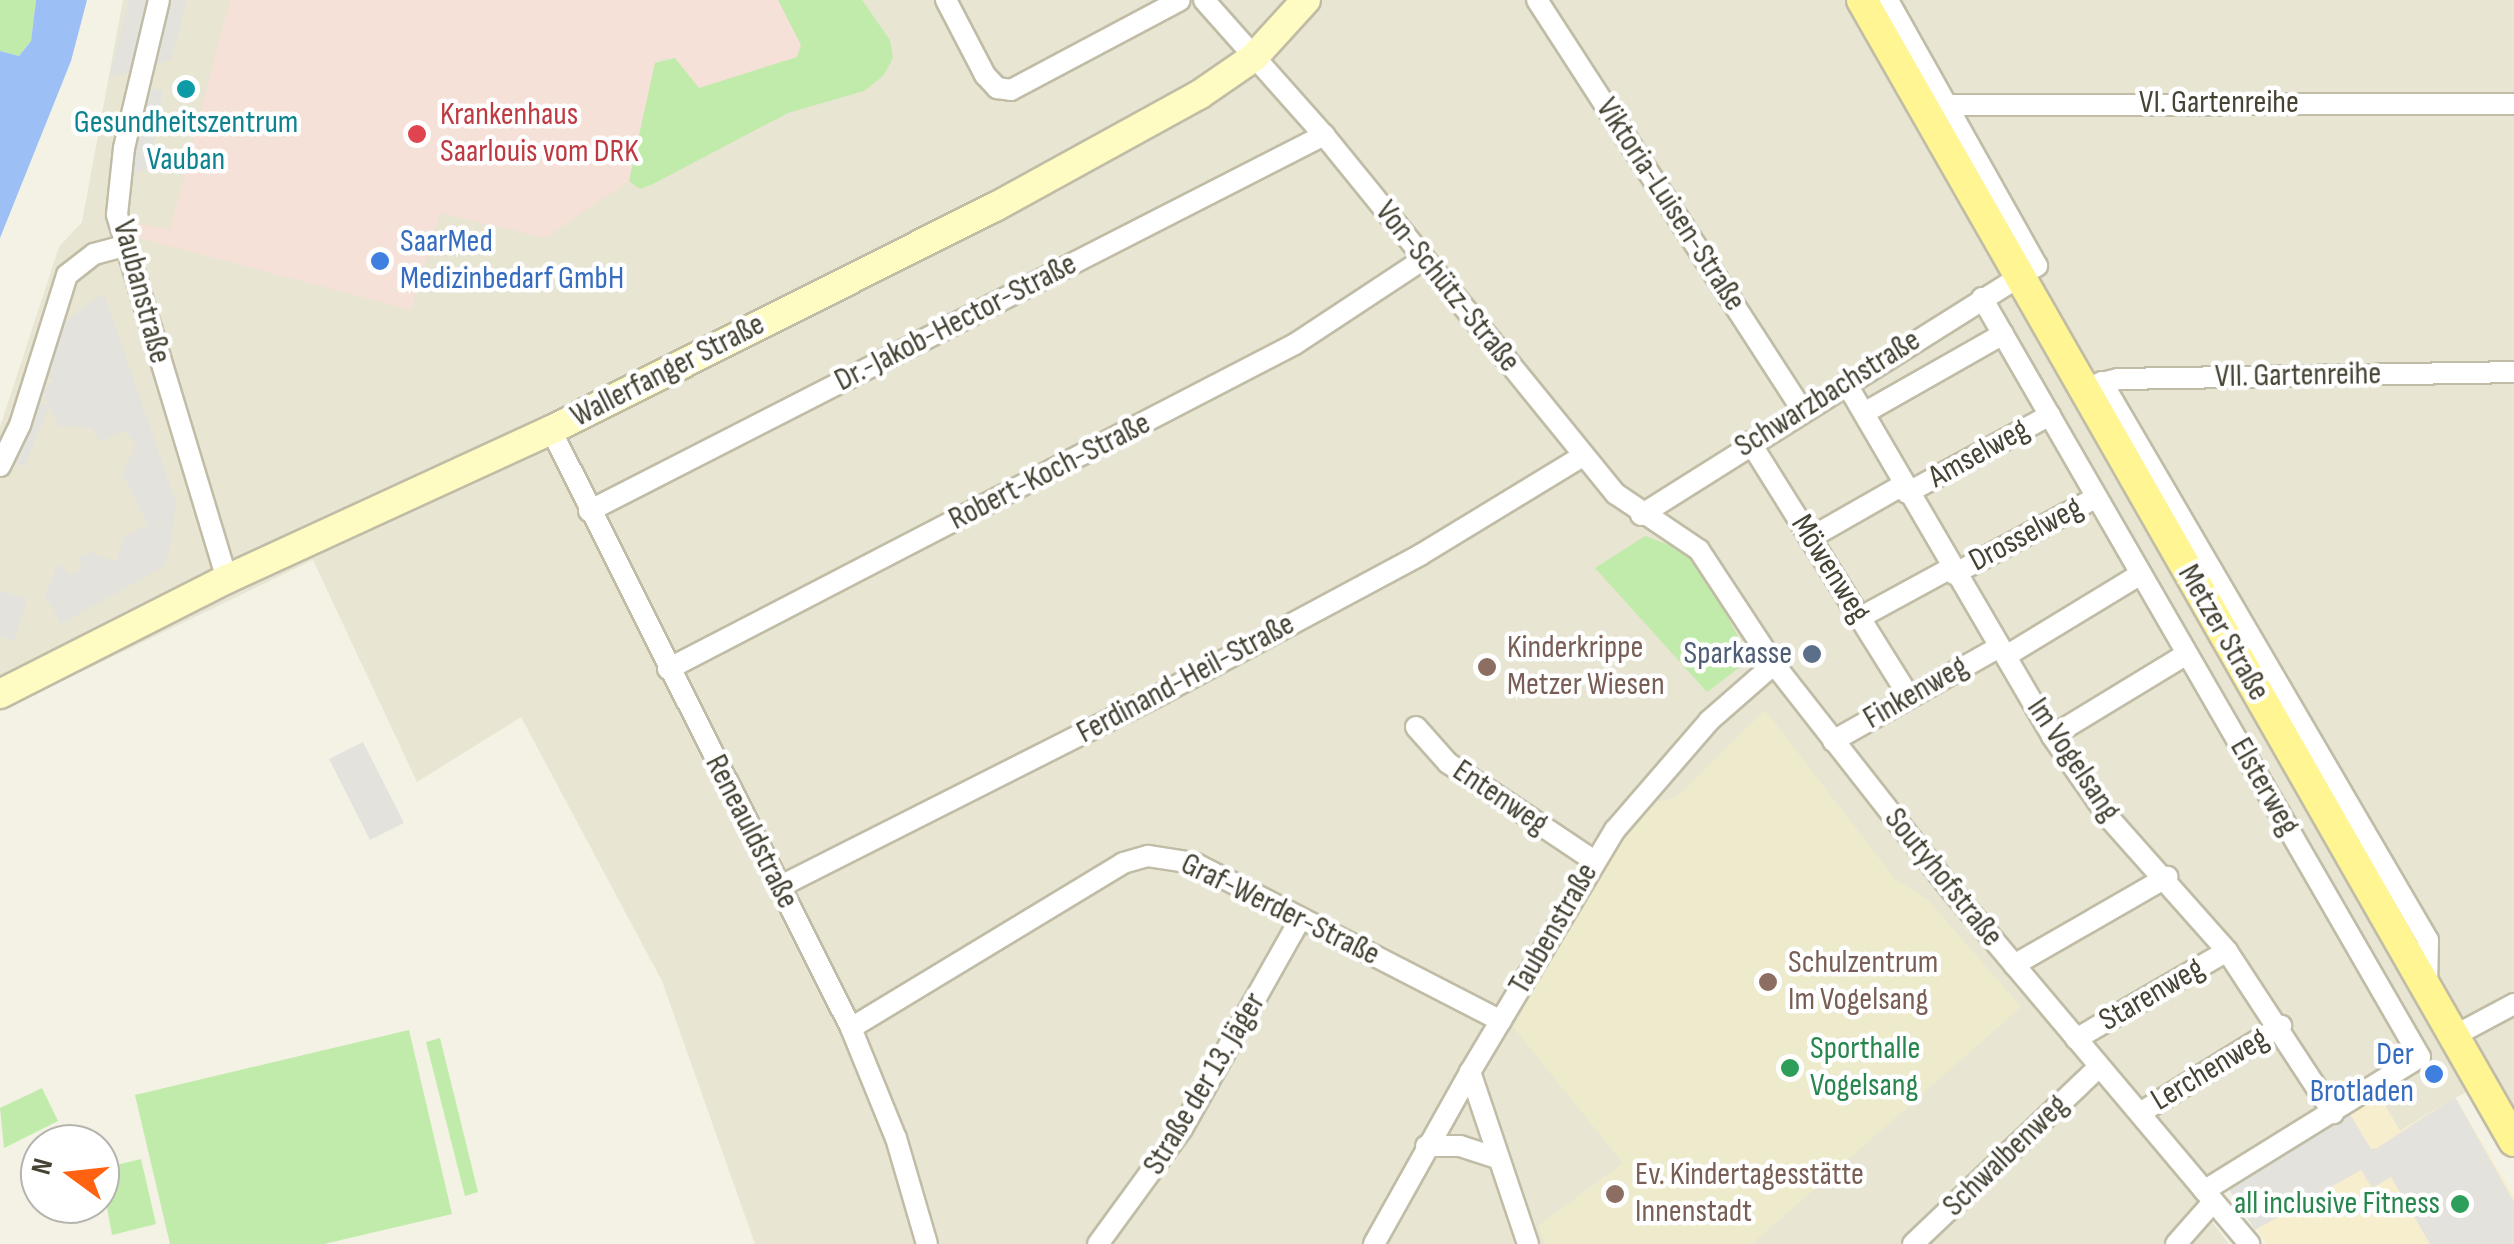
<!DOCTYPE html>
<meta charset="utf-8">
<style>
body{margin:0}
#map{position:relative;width:2514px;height:1244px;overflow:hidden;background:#f3f2e4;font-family:"Sofia Sans Condensed",sans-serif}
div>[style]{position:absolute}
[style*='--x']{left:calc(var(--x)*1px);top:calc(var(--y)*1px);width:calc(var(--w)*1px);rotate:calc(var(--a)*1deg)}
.residential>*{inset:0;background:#e8e5d2}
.commercial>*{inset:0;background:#f7eece}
.education>*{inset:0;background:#eeebcd}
.medical>*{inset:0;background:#f5e1d7}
.green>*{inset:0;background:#c1ebaa}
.parking>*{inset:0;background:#e4e2dd}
.water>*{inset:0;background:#9cbff5}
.roads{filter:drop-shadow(2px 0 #c0bca6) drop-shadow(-2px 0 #c0bca6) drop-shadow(0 2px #c0bca6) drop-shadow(0 -2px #c0bca6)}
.minor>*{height:20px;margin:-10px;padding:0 10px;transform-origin:10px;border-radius:10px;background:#fff}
.secondary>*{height:28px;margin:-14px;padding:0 14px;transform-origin:14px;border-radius:14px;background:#fffcc3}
.primary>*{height:30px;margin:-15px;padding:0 15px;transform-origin:15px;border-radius:15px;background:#fff592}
.dots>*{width:28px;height:28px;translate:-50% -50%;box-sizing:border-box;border:5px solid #fff;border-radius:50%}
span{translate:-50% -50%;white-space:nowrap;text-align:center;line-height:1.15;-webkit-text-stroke:9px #fff;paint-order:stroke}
.street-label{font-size:32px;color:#464334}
.health-label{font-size:32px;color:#be3a42}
.left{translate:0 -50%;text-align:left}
.culture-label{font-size:32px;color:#0d838f}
.shop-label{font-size:32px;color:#366cbe}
.right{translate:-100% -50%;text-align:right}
.education-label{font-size:32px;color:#785e54}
.service-label{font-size:32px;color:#4e5e75}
.leisure-label{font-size:32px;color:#27864d}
.north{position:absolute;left:20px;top:1124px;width:100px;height:100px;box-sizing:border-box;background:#fff;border:2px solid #b5b4ae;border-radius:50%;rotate:285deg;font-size:28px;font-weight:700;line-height:40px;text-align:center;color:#464334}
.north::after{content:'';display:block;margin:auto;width:35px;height:45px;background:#ff6210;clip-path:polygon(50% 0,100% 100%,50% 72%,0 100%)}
</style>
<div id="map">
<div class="residential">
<div style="clip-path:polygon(123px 0,2514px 0,2514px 1110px,2491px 1077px,2400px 1131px,2378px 1094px,2358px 1085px,2189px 1191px,2229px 1244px,755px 1244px,662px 981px,521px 717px,417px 782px,313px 560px,0 711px,0 427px,59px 247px,82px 222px)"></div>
</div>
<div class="commercial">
<div style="clip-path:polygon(2378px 1094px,2400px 1131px,2455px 1097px,2514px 1196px,2514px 1244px,2267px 1244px,2226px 1185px)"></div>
</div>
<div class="education">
<div style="clip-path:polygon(1765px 710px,1895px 879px,1928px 900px,2021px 1007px,1752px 1244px,1545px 1244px,1538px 1226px,1623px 1163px,1514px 1028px,1549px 956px,1619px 846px,1655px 802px,1675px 798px)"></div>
</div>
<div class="medical">
<div style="clip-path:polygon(230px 0,778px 0,801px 45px,798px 57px,699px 88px,675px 58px,662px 58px,655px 63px,629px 181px,545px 238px,440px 213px,411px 310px,139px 238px,139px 224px,170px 230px)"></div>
</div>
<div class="green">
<div style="clip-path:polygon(0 0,36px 0,31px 41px,19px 56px,0 51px)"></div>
<div style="clip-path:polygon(778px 0,862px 0,890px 40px,893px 58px,883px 76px,864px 91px,788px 113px,653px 184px,640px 189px,629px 181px,655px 63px,675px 58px,699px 88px,797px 57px,801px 45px)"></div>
<div style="clip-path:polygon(1645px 536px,1683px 550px,1702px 569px,1747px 653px,1744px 664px,1707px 692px,1595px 568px)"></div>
<div style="clip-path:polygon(409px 1030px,452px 1214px,324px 1244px,170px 1244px,135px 1095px)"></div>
<div style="clip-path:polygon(440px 1038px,478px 1192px,465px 1196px,426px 1042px)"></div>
<div style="clip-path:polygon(42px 1088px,58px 1121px,4px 1148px,0 1108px)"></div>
<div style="clip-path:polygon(141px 1159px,156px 1224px,112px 1235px,100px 1169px)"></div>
</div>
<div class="parking">
<div style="clip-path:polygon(129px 0,187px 0,171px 60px,109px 78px)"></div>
<div style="clip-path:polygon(154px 89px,163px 90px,148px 168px,119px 180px,145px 93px)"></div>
<div style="clip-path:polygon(104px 293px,176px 503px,169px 553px,164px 566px,61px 624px,45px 595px,56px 568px,63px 565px,69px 575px,83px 569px,78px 558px,91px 552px,116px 562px,125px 536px,148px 525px,122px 473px,136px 446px,125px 430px,100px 442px,91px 428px,59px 426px,49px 407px,24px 467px,5px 457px,28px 397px,48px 405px,41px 389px,53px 382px,46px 372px,58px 326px)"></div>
<div style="clip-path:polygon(0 590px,27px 599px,14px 641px,0 636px)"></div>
<div style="clip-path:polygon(363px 742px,404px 823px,370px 840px,329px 759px)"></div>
<div style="clip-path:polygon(2455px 1097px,2514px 1202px,2514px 1244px,2430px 1244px,2391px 1177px,2372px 1188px,2361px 1170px,2255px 1230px,2226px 1185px,2348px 1111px,2371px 1149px,2377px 1148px)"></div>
</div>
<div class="water">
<div style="clip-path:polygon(36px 0,87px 0,71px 61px,0 238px,0 51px,19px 56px,31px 41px)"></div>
</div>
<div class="roads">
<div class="minor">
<div style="--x:159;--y:0;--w:152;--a:103.3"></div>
<div style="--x:124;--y:148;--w:67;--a:96"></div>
<div style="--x:117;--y:215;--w:380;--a:73.2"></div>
<div style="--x:946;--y:0;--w:85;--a:62.5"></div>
<div style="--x:985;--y:75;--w:18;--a:47"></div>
<div style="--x:997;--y:88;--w:14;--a:8"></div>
<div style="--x:1011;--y:90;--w:191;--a:-28"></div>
<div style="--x:1204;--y:0;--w:181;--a:48.4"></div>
<div style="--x:1324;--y:135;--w:463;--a:50.9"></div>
<div style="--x:1616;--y:494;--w:100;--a:34"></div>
<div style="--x:1699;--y:550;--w:136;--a:56.7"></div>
<div style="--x:1774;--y:664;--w:282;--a:51.9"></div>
<div style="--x:1948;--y:886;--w:468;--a:49.9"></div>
<div style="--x:1537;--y:0;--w:490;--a:57.1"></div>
<div style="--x:1935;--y:105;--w:579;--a:-0.1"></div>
<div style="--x:1982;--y:298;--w:876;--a:60.01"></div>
<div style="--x:2420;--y:1057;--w:254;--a:148.2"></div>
<div style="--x:2102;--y:382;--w:646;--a:59.71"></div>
<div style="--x:2428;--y:940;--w:47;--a:91.2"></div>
<div style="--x:1846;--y:383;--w:409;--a:59.7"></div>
<div style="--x:2052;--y:736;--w:101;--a:55.1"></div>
<div style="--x:2110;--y:819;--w:176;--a:48.4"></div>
<div style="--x:2227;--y:951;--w:194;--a:56.8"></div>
<div style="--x:2090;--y:386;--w:29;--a:-14"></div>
<div style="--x:2118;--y:379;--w:396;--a:-1"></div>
<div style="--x:1864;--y:413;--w:160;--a:-29.6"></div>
<div style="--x:551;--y:430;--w:669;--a:63.36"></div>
<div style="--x:851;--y:1028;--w:119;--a:67.8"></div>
<div style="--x:896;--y:1138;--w:110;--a:73.7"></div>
<div style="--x:1750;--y:442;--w:300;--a:58"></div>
<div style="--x:0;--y:466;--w:46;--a:-64"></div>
<div style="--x:20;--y:425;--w:157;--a:-72.6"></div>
<div style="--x:67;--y:275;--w:34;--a:-38"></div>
<div style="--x:94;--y:254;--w:31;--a:-15"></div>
<div style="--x:1907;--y:493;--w:163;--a:-28.6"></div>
<div style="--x:589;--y:511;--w:826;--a:-27.09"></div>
<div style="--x:1641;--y:515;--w:468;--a:-32.2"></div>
<div style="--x:2037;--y:266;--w:305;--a:-119.3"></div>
<div style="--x:1810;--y:538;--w:107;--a:-29.7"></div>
<div style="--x:1954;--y:574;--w:162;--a:-28.3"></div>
<div style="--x:1861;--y:617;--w:102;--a:-28.6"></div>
<div style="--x:2006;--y:656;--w:158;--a:-31.3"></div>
<div style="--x:668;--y:669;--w:706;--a:-27.4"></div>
<div style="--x:1295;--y:344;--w:154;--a:-33.4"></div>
<div style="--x:1416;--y:727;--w:48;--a:48.4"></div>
<div style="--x:1448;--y:763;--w:174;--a:33.8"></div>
<div style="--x:2052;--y:736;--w:158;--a:-31.3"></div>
<div style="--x:1833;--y:741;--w:191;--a:-29.5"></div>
<div style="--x:779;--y:887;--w:428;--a:-26.8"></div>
<div style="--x:1161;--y:694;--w:294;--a:-28.2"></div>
<div style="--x:1420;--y:555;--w:191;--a:-31.3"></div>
<div style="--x:2014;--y:965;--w:177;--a:-29.9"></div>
<div style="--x:851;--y:1028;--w:318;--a:-31.2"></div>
<div style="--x:1123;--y:863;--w:26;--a:-16"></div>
<div style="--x:1148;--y:856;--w:47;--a:8.7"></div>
<div style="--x:1194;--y:863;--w:345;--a:27.2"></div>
<div style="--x:2454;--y:1036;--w:68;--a:-28.1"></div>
<div style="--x:2076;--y:1039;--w:175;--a:-30.2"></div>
<div style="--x:2140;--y:1113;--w:166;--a:-31.7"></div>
<div style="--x:1426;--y:1146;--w:34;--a:0"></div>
<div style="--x:1460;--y:1146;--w:38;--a:18"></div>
<div style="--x:1098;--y:1244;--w:142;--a:-53.9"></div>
<div style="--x:1182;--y:1129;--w:242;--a:-60.6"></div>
<div style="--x:1374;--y:1244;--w:197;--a:-60.8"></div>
<div style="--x:1528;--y:1244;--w:182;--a:-108.6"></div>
<div style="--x:1470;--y:1072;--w:282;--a:-59.1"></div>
<div style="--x:1615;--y:830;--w:144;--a:-49.2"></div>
<div style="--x:1709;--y:721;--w:86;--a:-41.2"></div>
<div style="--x:1913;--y:1244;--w:257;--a:-43.6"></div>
<div style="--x:2176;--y:1244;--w:56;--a:-48.6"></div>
</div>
<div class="secondary">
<div style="--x:0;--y:694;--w:254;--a:-26.9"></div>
<div style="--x:227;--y:579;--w:357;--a:-24.7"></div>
<div style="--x:551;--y:430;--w:497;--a:-26.7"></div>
<div style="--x:995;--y:207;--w:233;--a:-28.8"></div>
<div style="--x:1199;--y:95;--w:67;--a:-34.6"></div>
<div style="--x:1254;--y:57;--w:77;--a:-47.6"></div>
</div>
<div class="primary">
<div style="--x:1862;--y:0;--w:1314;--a:60.26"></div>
</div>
</div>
<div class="dots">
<div style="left:186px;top:89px;background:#0f9aa8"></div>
<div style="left:417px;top:134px;background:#e0444e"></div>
<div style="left:380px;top:261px;background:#3f7fe0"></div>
<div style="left:1812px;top:654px;background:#5c6f8a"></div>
<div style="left:1487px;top:667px;background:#8d6e63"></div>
<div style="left:1768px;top:982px;background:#8d6e63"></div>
<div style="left:1790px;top:1068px;background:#2e9e5b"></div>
<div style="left:2434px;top:1074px;background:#3f7fe0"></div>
<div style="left:1615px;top:1194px;background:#8d6e63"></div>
<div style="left:2460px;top:1204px;background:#2e9e5b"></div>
</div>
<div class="street-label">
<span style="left:2219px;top:103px">VI. Gartenreihe</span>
<span style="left:1670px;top:205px;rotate:57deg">Viktoria-Luisen-Straße</span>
<span style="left:1447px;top:287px;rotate:51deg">Von-Schütz-Straße</span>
<span style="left:141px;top:292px;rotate:75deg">Vaubanstraße</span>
<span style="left:956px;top:323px;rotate:-27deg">Dr.-Jakob-Hector-Straße</span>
<span style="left:668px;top:371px;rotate:-27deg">Wallerfanger Straße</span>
<span style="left:2298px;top:376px;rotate:-1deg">VII. Gartenreihe</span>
<span style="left:1828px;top:394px;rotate:-32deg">Schwarzbachstraße</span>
<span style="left:1979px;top:454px;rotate:-29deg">Amselweg</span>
<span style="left:1050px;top:472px;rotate:-27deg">Robert-Koch-Straße</span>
<span style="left:2026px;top:535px;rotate:-28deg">Drosselweg</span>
<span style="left:1830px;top:569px;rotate:58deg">Möwenweg</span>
<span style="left:2223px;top:633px;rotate:60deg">Metzer Straße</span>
<span style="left:1186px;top:679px;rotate:-28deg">Ferdinand-Heil-Straße</span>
<span style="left:1916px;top:693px;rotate:-30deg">Finkenweg</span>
<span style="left:2073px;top:760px;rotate:56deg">Im Vogelsang</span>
<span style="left:2264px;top:787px;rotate:60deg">Elsterweg</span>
<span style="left:1500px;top:798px;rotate:34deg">Entenweg</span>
<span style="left:751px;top:832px;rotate:63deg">Reneauldstraße</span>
<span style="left:1943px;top:878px;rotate:51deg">Soutyhofstraße</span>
<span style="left:1280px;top:910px;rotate:26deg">Graf-Werder-Straße</span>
<span style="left:1554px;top:929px;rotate:-60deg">Taubenstraße</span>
<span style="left:2152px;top:995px;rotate:-30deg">Starenweg</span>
<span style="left:2210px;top:1070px;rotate:-31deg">Lerchenweg</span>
<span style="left:1205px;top:1084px;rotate:-59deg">Straße der 13. Jäger</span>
<span style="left:2006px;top:1156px;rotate:-44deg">Schwalbenweg</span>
</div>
<div class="health-label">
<span class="left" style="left:440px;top:134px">Krankenhaus<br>Saarlouis vom DRK</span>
</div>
<div class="culture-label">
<span style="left:186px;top:142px">Gesundheitszentrum<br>Vauban</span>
</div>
<div class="shop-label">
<span class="left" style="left:400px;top:261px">SaarMed<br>Medizinbedarf GmbH</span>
<span class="right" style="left:2414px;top:1074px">Der<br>Brotladen</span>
</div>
<div class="education-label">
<span class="left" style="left:1507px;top:667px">Kinderkrippe<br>Metzer Wiesen</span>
<span class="left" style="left:1788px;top:982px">Schulzentrum<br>Im Vogelsang</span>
<span class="left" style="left:1635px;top:1194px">Ev. Kindertagesstätte<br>Innenstadt</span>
</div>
<div class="service-label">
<span class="right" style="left:1792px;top:654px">Sparkasse</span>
</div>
<div class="leisure-label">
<span class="left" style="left:1810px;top:1068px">Sporthalle<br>Vogelsang</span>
<span class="right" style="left:2440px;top:1204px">all inclusive Fitness</span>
</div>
<div class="north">N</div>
</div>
